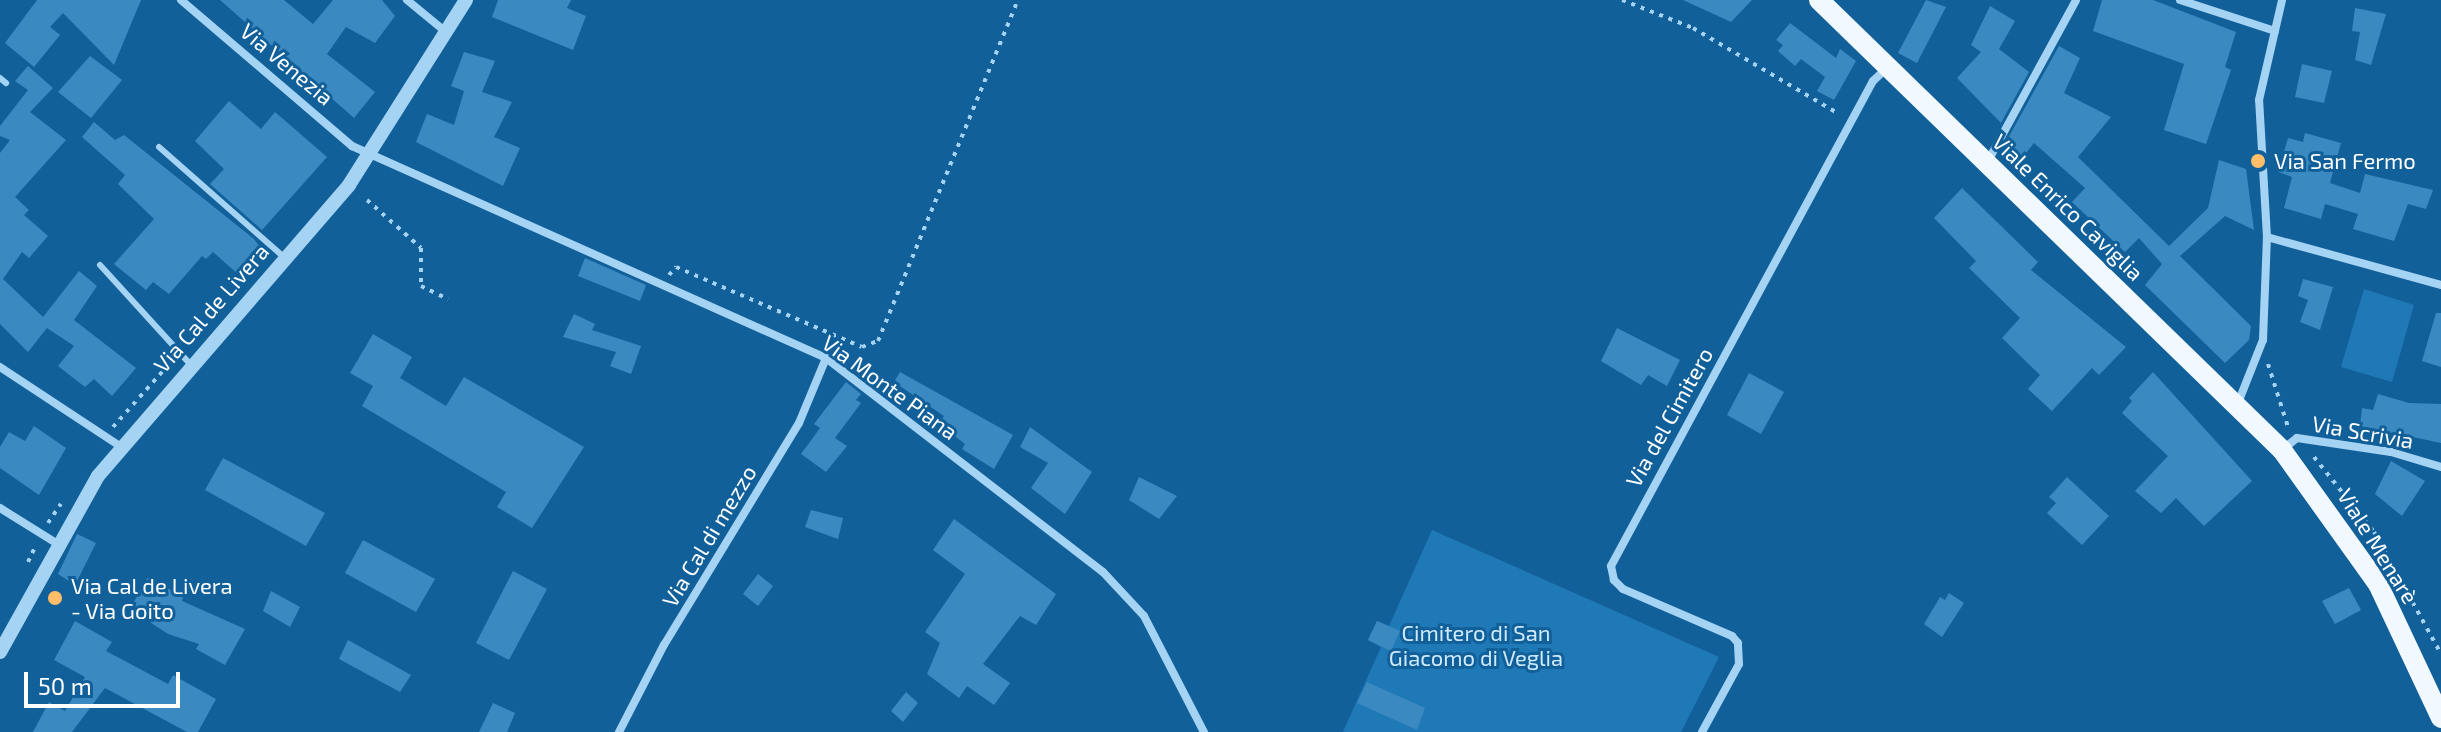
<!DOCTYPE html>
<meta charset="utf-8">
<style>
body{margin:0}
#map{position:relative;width:2441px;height:732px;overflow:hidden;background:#12609a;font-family:"Exo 2",sans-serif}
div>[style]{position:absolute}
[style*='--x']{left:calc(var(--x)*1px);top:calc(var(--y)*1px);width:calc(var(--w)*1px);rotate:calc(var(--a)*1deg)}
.green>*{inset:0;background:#2079b7}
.building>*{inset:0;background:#3b89c1}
.path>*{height:4px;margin-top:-2px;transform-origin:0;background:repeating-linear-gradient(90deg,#a5d3f4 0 4px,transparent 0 10px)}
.service>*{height:6px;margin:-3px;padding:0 3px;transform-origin:3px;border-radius:3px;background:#a5d3f4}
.minor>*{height:8px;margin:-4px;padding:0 4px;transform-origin:4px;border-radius:4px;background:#a5d3f4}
.tertiary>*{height:14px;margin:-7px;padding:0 7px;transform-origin:7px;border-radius:7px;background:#a5d3f4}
.primary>*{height:20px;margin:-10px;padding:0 10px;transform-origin:10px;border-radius:10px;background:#f1f9ff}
.dots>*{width:22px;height:22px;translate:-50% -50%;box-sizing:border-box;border:4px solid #12609a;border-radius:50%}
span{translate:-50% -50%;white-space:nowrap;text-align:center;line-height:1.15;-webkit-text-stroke:6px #12609a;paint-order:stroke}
.street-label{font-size:22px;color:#fff}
.poi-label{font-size:22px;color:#fff}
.left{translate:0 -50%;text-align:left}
.park-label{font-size:22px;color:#cdeafe}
.scale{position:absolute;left:24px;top:672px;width:156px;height:36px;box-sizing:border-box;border:4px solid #fff;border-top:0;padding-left:10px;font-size:24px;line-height:28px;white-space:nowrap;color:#fff;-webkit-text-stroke:6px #12609a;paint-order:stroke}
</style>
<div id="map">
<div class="green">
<div style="clip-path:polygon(2364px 289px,2414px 305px,2392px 382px,2341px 367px)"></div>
<div style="clip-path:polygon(1432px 530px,1719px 657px,1681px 732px,1343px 732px,1381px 647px,1368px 640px,1377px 621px,1389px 626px)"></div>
</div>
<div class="building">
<div style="clip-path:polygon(37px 0,141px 0,114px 65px,63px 13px,50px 27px,60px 35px,34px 67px,5px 43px)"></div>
<div style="clip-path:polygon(220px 0,284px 0,313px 24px,333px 0,382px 0,395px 16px,375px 43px,346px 27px,327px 54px,375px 92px,354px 118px)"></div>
<div style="clip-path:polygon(498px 0,571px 0,567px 8px,586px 16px,573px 50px,492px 17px)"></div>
<div style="clip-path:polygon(1683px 0,1752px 0,1731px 22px)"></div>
<div style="clip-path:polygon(1926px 0,1946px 7px,1917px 63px,1898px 53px)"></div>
<div style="clip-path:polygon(2102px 0,2153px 0,2236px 32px,2225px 67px,2231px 70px,2206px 144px,2164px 130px,2184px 64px,2093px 31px)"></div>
<div style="clip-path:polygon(1990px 6px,2015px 21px,1999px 49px,2029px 72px,2001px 123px,1957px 78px,1981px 52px,1971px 45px)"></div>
<div style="clip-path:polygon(2355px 8px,2386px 14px,2371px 65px,2355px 60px,2360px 32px,2352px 31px)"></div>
<div style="clip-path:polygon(1790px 23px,1836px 58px,1840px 49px,1856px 61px,1834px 100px,1817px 91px,1825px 77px,1801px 59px,1795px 66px,1778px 51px,1783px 45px,1776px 40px)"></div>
<div style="clip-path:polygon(2059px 46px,2080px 58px,2064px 93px,2111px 117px,2078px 157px,2169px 246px,2208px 208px,2219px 160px,2246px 169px,2254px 230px,2225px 216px,2180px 256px,2251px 326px,2249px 340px,2225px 363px,2145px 285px,2162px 264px,2139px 238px,2125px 252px,2072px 202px,2085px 188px,2034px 143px,2018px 163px,2002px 149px)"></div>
<div style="clip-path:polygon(464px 52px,495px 61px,482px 92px,512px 102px,494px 137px,520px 148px,503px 186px,416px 142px,427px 114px,454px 125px,464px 91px,451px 86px)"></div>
<div style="clip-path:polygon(90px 56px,122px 80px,91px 118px,58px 92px)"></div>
<div style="clip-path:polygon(2302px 64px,2332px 71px,2324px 103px,2295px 97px)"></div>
<div style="clip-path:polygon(28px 66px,53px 88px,30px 112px,66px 140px,15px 197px,29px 210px,24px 215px,48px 236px,29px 258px,22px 252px,3px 279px,43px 317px,79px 271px,97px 286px,74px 320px,136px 368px,112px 396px,94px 379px,85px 387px,58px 366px,74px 346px,47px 328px,28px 352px,0 324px,0 153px,10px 140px,0 136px,0 126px,28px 90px,15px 81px)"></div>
<div style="clip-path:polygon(229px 101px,261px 129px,275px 112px,327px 157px,262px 230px,210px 184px,224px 169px,195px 141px)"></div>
<div style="clip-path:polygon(94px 122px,115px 140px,124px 135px,254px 239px,262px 250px,240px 276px,213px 252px,206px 259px,202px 256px,169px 294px,153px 282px,146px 290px,114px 264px,154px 219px,118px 184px,125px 175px,82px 137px)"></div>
<div style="clip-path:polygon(2305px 133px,2341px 143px,2330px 183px,2360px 193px,2365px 174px,2433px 190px,2426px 209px,2408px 204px,2394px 241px,2353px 229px,2358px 214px,2325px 204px,2321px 219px,2284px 208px,2292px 177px,2278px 172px,2288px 138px,2303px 142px)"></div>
<div style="clip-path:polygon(1962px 188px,2038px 262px,2031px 270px,2126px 347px,2099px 375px,2092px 368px,2052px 411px,2028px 389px,2040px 375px,2002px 338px,2020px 318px,1969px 268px,1976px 261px,1934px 218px)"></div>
<div style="clip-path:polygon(585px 258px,646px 285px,640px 301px,578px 276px)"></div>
<div style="clip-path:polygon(2303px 279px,2333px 287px,2320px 330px,2300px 322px,2308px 300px,2298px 296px)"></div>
<div style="clip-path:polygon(2436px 313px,2441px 313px,2441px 367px,2422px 361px)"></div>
<div style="clip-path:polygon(574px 314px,595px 324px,592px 330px,641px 346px,631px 374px,610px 366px,616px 352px,563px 337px)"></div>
<div style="clip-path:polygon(1617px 328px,1680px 360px,1667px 386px,1648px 375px,1641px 385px,1601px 361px)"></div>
<div style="clip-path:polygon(373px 334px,412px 357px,400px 378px,446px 406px,464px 377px,584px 447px,532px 528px,497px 507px,506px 492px,362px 406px,373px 386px,350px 373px)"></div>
<div style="clip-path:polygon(900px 372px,1013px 435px,994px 469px,962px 449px,965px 444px,939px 424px,944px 416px,894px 382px)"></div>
<div style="clip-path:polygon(2153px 372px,2252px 481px,2204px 526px,2176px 498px,2161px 513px,2135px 491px,2168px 456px,2122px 413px,2132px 401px,2129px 398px)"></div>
<div style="clip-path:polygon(1749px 373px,1784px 392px,1761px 434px,1727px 415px)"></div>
<div style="clip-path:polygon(846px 382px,861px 394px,856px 400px,861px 403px,835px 438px,847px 446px,826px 472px,801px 454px,820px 428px,814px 424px)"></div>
<div style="clip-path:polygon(2378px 394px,2409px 403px,2441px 404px,2441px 443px,2360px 426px,2362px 408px,2373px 410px)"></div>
<div style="clip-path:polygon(34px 426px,66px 448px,39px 495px,0 468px,0 447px,9px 432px,25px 441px)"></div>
<div style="clip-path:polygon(1030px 427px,1092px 472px,1065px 514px,1031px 488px,1048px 463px,1020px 447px)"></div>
<div style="clip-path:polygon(223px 458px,325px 513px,306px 546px,205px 490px)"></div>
<div style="clip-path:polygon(2391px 461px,2425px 481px,2402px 516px,2375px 494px)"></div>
<div style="clip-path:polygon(1139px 477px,1177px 496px,1159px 519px,1129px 500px)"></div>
<div style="clip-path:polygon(2067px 477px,2109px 516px,2082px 545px,2047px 513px,2056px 503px,2049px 497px)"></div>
<div style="clip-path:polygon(811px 510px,843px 518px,838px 539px,805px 527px)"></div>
<div style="clip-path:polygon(954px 519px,1056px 594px,1036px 625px,1020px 616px,983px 664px,1010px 683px,994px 705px,967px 686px,959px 698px,927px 674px,940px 643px,925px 632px,965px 574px,933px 550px)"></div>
<div style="clip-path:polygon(77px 534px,96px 543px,75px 585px,58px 574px)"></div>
<div style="clip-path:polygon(363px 540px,435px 579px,416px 612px,345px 573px)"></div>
<div style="clip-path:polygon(513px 571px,547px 589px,509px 660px,476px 643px)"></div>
<div style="clip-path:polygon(758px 574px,773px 586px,758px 606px,743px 594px)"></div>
<div style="clip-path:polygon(148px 577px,183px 597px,182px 601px,245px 629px,225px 665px,196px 649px,199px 644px,168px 634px,130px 609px)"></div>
<div style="clip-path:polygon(2349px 588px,2361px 610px,2335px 624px,2322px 601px)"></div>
<div style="clip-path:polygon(271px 591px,300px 607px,290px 627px,263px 611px)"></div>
<div style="clip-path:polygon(1949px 593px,1964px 603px,1942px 637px,1924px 624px,1940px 597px,1945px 600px)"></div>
<div style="clip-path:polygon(75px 621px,112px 642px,106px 651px,168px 684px,173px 675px,216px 699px,198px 732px,187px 732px,105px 688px,72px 732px,33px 732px,49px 702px,65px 711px,85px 677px,54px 660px)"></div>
<div style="clip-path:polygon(1377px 621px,1400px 631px,1391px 651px,1368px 640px)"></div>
<div style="clip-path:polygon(348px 640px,411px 675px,400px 692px,339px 659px)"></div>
<div style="clip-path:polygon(1367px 682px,1425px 708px,1417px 730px,1357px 703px)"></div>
<div style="clip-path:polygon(906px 692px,918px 703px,903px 722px,891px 711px)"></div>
<div style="clip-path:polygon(493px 703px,515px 713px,507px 732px,479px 732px)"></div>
</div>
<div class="path">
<div style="--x:1622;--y:0;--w:76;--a:21.5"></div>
<div style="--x:1693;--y:28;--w:169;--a:30.5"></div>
<div style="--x:367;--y:200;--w:72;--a:41.6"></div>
<div style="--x:421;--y:248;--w:38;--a:90"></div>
<div style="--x:421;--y:286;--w:30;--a:26"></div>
<div style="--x:669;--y:275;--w:11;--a:-49"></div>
<div style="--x:676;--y:267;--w:202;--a:23.3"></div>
<div style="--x:862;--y:347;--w:17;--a:-21"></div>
<div style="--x:878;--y:341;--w:369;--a:-67.7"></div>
<div style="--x:2268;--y:364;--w:66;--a:72.4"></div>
<div style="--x:113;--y:427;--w:87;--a:-48.3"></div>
<div style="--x:2314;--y:457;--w:96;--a:51.3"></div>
<div style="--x:2374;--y:532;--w:139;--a:61.2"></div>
<div style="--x:48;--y:523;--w:23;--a:-56"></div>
<div style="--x:28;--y:562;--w:19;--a:-65"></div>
</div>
<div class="service">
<div style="--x:0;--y:78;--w:8;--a:40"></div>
<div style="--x:159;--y:147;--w:168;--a:41.4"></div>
<div style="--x:100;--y:265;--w:134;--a:47.7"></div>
</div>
<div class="minor">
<div style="--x:181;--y:0;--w:225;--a:40.5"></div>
<div style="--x:352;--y:146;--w:519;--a:24.1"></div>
<div style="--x:826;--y:358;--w:350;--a:37.7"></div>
<div style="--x:1103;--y:572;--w:60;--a:47"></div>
<div style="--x:1144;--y:616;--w:131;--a:62.7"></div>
<div style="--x:407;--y:0;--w:50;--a:39.4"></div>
<div style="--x:2180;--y:0;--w:100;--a:18.1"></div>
<div style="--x:1988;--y:161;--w:183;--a:-61.3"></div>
<div style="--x:2267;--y:237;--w:180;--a:15.4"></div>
<div style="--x:0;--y:367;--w:144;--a:33.4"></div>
<div style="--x:2238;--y:403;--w:68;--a:-68.4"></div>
<div style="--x:2263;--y:340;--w:103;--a:-87.8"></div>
<div style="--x:2267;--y:237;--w:137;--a:-93.3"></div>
<div style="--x:2259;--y:100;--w:103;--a:-77"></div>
<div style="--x:2282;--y:450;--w:19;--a:-39"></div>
<div style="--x:2297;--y:438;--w:95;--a:8.5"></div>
<div style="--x:2391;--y:452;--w:52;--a:16.7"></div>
<div style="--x:0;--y:508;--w:66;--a:32"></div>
<div style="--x:619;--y:732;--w:98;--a:-62.7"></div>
<div style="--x:664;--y:645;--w:260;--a:-58.7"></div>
<div style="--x:799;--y:423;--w:70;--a:-67.4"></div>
<div style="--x:1702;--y:732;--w:77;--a:-61.4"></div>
<div style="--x:1739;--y:664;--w:21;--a:-93"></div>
<div style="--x:1738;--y:643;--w:9;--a:-131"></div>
<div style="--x:1732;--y:636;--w:119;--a:-156.7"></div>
<div style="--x:1623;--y:589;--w:13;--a:-135"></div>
<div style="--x:1614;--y:580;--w:14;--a:-102"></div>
<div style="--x:1611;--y:566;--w:551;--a:-61.62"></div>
<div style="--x:1873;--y:81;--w:21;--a:-43"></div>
</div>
<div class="tertiary">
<div style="--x:0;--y:652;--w:201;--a:-60.9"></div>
<div style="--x:98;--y:476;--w:384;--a:-49.2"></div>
<div style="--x:349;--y:185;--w:219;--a:-57.7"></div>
</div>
<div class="primary">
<div style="--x:1819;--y:0;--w:646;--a:44.18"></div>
<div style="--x:2282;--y:450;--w:165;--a:54.4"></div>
<div style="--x:2378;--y:584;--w:148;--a:64.8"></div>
</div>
<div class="dots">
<div style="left:2258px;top:161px;background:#ffbe67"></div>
<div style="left:55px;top:598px;background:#ffbe67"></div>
</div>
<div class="street-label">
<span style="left:287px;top:64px;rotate:40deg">Via Venezia</span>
<span style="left:2068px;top:207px;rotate:44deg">Viale Enrico Caviglia</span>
<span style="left:211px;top:308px;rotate:-49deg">Via Cal de Livera</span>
<span style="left:890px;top:387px;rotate:36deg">Via Monte Piana</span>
<span style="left:1669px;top:417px;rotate:-61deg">Via del Cimitero</span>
<span style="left:2363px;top:432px;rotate:10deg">Via Scrivia</span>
<span style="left:709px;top:536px;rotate:-59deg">Via Cal di mezzo</span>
<span style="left:2378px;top:546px;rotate:58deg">Viale Menarè</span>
</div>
<div class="poi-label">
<span class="left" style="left:2274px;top:161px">Via San Fermo</span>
<span class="left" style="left:71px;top:598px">Via Cal de Livera<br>- Via Goito</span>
</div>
<div class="park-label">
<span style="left:1476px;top:645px">Cimitero di San<br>Giacomo di Veglia</span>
</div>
<div class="scale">50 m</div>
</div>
